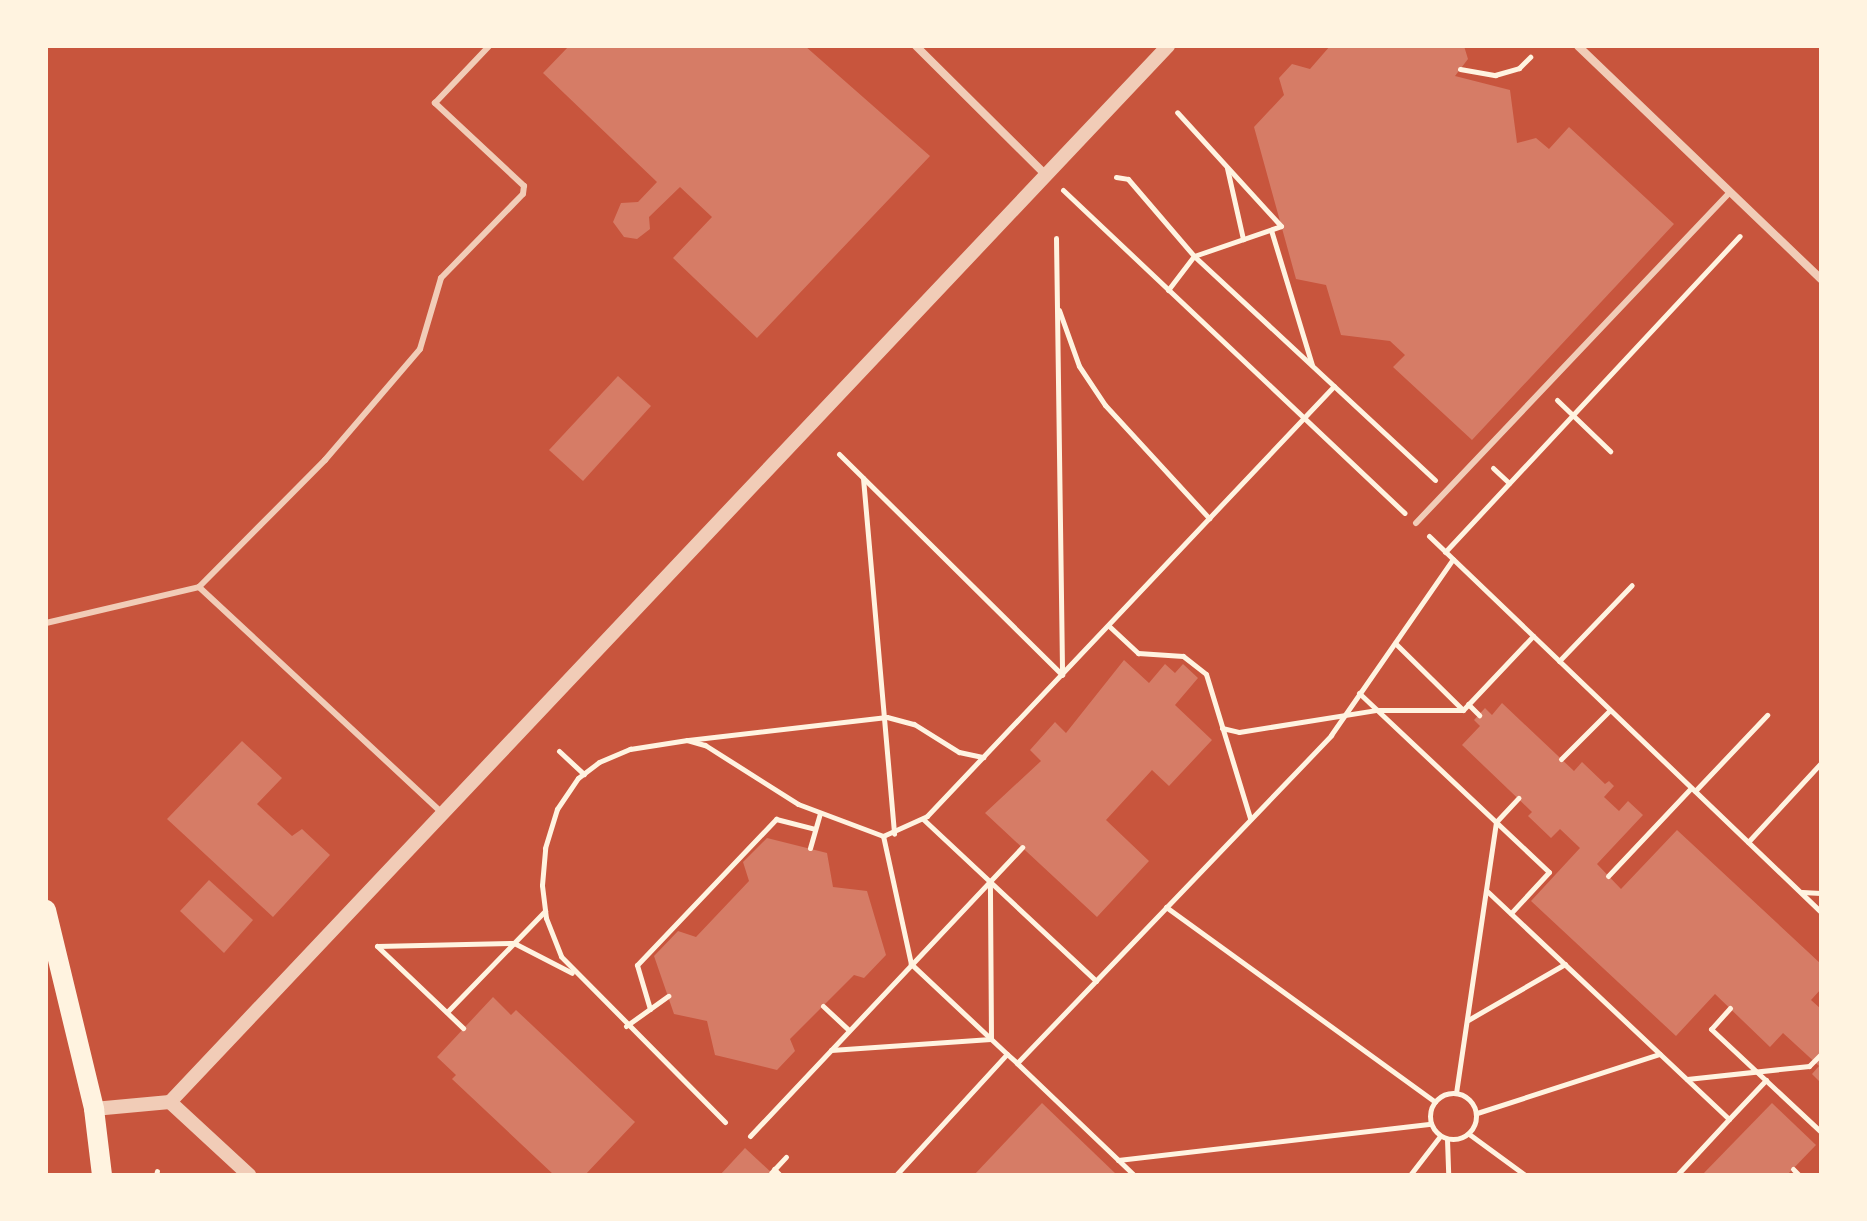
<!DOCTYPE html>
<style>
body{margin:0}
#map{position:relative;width:1867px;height:1221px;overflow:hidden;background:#c8553d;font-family:Quicksand,sans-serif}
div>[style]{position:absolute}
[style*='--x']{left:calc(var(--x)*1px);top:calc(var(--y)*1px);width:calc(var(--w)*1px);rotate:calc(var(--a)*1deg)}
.building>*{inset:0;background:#d67c66}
.path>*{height:5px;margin:-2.5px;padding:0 2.5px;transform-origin:2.5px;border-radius:2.5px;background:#fff3e0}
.path>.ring{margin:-2.5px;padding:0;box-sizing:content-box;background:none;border:5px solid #fff3e0;border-radius:50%}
.service>*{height:6px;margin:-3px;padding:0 3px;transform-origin:3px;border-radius:3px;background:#f1ccb7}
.minor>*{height:8px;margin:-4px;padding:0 4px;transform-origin:4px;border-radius:4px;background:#f1ccb7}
.tertiary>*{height:14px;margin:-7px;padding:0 7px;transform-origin:7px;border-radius:7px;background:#f1ccb7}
.primary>*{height:20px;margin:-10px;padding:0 10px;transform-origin:10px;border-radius:10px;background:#fff3e0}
span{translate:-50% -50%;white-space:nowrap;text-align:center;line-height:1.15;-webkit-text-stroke:7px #fff3e0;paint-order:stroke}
.frame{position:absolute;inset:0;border:48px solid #fff3e0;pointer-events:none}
</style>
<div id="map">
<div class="building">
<div style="clip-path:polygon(569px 46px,805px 46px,930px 156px,757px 338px,673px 258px,712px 217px,680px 187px,649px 217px,650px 229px,637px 239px,624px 237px,613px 222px,621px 203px,638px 202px,657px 182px,543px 73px)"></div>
<div style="clip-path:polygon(1330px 46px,1464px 46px,1468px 59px,1455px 76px,1510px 90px,1517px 143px,1536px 138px,1549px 149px,1569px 127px,1674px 224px,1472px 440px,1393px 367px,1405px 355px,1390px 341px,1341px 335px,1326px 285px,1296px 279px,1254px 127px,1284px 95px,1279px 78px,1292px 64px,1310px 69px)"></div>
<div style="clip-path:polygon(618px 376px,651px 406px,583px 481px,549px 450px)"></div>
<div style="clip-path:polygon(1124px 660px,1149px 683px,1165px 664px,1175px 673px,1183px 664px,1198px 678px,1175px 705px,1212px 740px,1169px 786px,1152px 770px,1106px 820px,1149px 861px,1097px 917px,985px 813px,1041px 761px,1030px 750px,1055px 722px,1066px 733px)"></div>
<div style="clip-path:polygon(1502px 703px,1574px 771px,1582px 762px,1605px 784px,1609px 781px,1614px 786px,1604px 797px,1619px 811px,1628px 801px,1643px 815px,1597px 864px,1621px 889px,1677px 830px,1821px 964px,1821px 989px,1811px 1000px,1821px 1009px,1821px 1083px,1812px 1074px,1819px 1066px,1783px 1033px,1770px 1047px,1715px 994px,1676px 1036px,1531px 901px,1580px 848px,1560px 829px,1551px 838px,1528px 816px,1532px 812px,1462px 745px,1480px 726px,1474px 720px,1485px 708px,1492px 715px)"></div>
<div style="clip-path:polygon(242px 741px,282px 778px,257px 804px,292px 836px,302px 829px,330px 855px,273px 917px,167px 819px)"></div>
<div style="clip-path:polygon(767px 838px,827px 853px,833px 887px,867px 891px,886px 955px,864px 978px,854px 975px,790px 1039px,795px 1051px,777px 1070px,715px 1055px,707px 1021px,674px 1014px,654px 956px,678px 931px,696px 937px,749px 881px,743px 862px)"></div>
<div style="clip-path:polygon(209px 880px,253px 920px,224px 953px,180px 911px)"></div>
<div style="clip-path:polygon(493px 997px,511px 1015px,516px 1010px,635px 1122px,585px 1175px,554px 1175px,452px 1079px,456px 1075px,437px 1057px)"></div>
<div style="clip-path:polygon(1042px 1103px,1117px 1175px,974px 1175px)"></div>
<div style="clip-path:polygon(1772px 1103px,1816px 1145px,1787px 1175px,1702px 1175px)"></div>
<div style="clip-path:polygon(745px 1148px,774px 1175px,720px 1175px)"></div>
</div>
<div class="path">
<div style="--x:1460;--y:69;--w:36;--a:10"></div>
<div style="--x:1495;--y:75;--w:25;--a:-16"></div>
<div style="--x:1519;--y:68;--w:16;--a:-45"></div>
<div style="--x:1227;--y:168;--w:73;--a:77.3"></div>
<div style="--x:1116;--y:177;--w:12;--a:9"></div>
<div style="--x:1128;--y:179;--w:101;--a:49.4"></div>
<div style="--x:1194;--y:256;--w:329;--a:42.9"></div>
<div style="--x:1063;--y:190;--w:470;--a:43.4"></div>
<div style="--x:1271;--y:230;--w:141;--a:73.1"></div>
<div style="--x:1056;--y:238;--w:436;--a:89.2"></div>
<div style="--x:1168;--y:290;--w:43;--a:-52.6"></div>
<div style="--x:1194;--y:256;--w:92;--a:-19"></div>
<div style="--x:1281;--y:226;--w:154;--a:-132.4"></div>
<div style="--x:1059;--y:310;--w:59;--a:70.3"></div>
<div style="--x:1079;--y:366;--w:47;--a:56.3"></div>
<div style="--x:1105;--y:405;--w:154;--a:47.4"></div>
<div style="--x:1557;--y:400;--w:74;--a:43.9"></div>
<div style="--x:839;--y:454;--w:314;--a:44.7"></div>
<div style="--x:1493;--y:468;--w:22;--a:43"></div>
<div style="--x:863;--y:478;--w:357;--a:85"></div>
<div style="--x:1429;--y:536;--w:543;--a:43.81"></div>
<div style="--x:1445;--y:552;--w:432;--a:-47"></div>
<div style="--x:1109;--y:626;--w:40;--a:43"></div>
<div style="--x:1138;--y:653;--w:45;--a:3.8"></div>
<div style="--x:1183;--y:656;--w:29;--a:38"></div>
<div style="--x:1206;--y:674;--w:151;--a:73"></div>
<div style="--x:1395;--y:643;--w:94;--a:44.6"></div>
<div style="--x:1559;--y:661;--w:105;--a:-46.2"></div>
<div style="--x:1359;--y:693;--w:261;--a:43.3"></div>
<div style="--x:1549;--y:872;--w:56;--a:132.8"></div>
<div style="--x:1468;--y:704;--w:16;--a:45"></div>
<div style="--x:1222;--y:728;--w:17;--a:13"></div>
<div style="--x:1239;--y:732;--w:140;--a:-9.1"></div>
<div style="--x:1377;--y:710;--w:86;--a:0"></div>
<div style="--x:1463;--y:710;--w:102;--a:-46.6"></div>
<div style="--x:688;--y:740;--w:200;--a:-6.6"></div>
<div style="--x:887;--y:717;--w:28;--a:15"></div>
<div style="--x:914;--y:724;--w:53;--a:31.9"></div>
<div style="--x:959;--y:752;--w:25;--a:12"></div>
<div style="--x:559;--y:751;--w:34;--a:43"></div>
<div style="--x:1561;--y:759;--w:69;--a:-45"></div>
<div style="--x:1695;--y:791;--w:105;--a:-46.5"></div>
<div style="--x:923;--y:819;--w:237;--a:43.1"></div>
<div style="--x:1748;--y:842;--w:108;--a:-47.3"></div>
<div style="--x:810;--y:848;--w:36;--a:-74"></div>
<div style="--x:1608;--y:876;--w:121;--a:-46.7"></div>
<div style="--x:1488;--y:892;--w:331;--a:43.3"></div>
<div style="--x:1729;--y:1119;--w:76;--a:132.9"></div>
<div style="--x:1802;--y:892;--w:19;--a:3"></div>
<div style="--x:1166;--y:907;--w:332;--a:35.9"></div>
<div style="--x:377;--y:946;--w:137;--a:-1.3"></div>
<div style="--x:514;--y:943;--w:65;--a:27.3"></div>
<div style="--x:377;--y:946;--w:119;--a:43.6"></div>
<div style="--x:823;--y:1006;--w:35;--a:43"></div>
<div style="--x:1730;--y:1008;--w:28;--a:132"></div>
<div style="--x:1711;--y:1029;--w:151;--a:43.1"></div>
<div style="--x:650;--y:1009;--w:46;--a:-106.5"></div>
<div style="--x:637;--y:965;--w:202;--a:-46.4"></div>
<div style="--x:776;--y:819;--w:40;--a:14.4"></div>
<div style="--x:447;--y:1012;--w:141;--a:-45.9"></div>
<div style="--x:1468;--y:1020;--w:112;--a:-30"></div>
<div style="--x:626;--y:1026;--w:52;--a:-35.5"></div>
<div style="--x:831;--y:1050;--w:160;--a:-3.9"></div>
<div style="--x:991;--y:1039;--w:157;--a:-90.4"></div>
<div style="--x:1007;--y:1054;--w:132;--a:-136.8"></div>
<div style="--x:911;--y:964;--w:131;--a:-102.3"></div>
<div style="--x:883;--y:836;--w:48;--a:-24.4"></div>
<div style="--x:927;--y:816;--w:592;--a:-46.57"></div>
<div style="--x:1687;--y:1079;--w:123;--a:-6.1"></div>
<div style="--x:1809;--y:1066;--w:17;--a:-45"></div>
<div class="ring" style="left:1430px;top:1093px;width:41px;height:41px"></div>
<div style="--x:1456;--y:1093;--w:274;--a:-81.6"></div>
<div style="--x:1496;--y:822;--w:33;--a:-47"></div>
<div style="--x:1477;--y:1113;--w:192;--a:-17.9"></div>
<div style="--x:1729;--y:1119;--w:54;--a:-46.5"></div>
<div style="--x:725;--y:1122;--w:233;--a:-134.7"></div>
<div style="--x:561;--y:956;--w:41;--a:-111.5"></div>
<div style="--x:546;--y:918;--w:33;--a:-97"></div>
<div style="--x:542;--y:885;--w:37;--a:-85"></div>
<div style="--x:545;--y:848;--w:41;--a:-72.9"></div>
<div style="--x:557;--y:809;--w:37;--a:-56"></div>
<div style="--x:578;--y:778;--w:26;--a:-37"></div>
<div style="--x:599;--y:762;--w:34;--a:-23"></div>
<div style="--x:630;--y:749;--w:58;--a:-9"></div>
<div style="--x:687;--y:740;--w:19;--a:16"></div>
<div style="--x:705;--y:745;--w:110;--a:32.4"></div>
<div style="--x:798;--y:804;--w:91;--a:20.6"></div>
<div style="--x:1469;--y:1134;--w:69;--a:36.2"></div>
<div style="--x:750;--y:1136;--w:397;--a:-46.7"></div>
<div style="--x:1447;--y:1139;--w:36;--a:88"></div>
<div style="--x:1118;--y:1160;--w:315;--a:-6.6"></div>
<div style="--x:774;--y:1169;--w:8;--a:45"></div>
<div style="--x:1793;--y:1169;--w:8;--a:45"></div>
<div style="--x:771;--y:1173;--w:22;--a:-47"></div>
<div style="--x:156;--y:1175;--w:4;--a:-76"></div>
<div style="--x:869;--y:1175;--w:3;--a:0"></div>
<div style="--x:896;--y:1175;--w:164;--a:-47.5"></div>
<div style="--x:1007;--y:1054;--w:13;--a:42"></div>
<div style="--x:1134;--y:1175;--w:162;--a:-136.3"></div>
<div style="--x:1017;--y:1063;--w:454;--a:-46.2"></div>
<div style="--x:1331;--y:735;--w:214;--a:-55.3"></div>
<div style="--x:1410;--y:1175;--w:49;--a:-52.4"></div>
</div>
<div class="service">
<div style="--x:1416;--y:523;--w:456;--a:-46.5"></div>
<div style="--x:199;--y:587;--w:333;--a:42.9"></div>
<div style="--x:46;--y:623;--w:157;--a:-13.2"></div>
<div style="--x:199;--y:587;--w:179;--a:-45.2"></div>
<div style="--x:325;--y:460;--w:146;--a:-49.4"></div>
<div style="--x:420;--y:349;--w:74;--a:-73.5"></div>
<div style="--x:441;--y:278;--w:117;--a:-45.7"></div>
<div style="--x:523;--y:194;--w:8;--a:-83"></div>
<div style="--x:524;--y:186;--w:122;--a:-137"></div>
<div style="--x:435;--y:103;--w:79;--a:-46.5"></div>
</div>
<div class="minor">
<div style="--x:916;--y:46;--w:185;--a:44.8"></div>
<div style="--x:1578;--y:46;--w:337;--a:43.8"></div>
</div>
<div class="tertiary">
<div style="--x:170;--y:1102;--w:1453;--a:-46.62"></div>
<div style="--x:94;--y:1109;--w:76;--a:-5.3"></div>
<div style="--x:170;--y:1102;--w:108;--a:42.7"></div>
</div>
<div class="primary">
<div style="--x:46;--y:910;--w:205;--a:76.4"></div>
<div style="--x:94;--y:1109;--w:66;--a:83.1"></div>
</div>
<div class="frame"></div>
</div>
